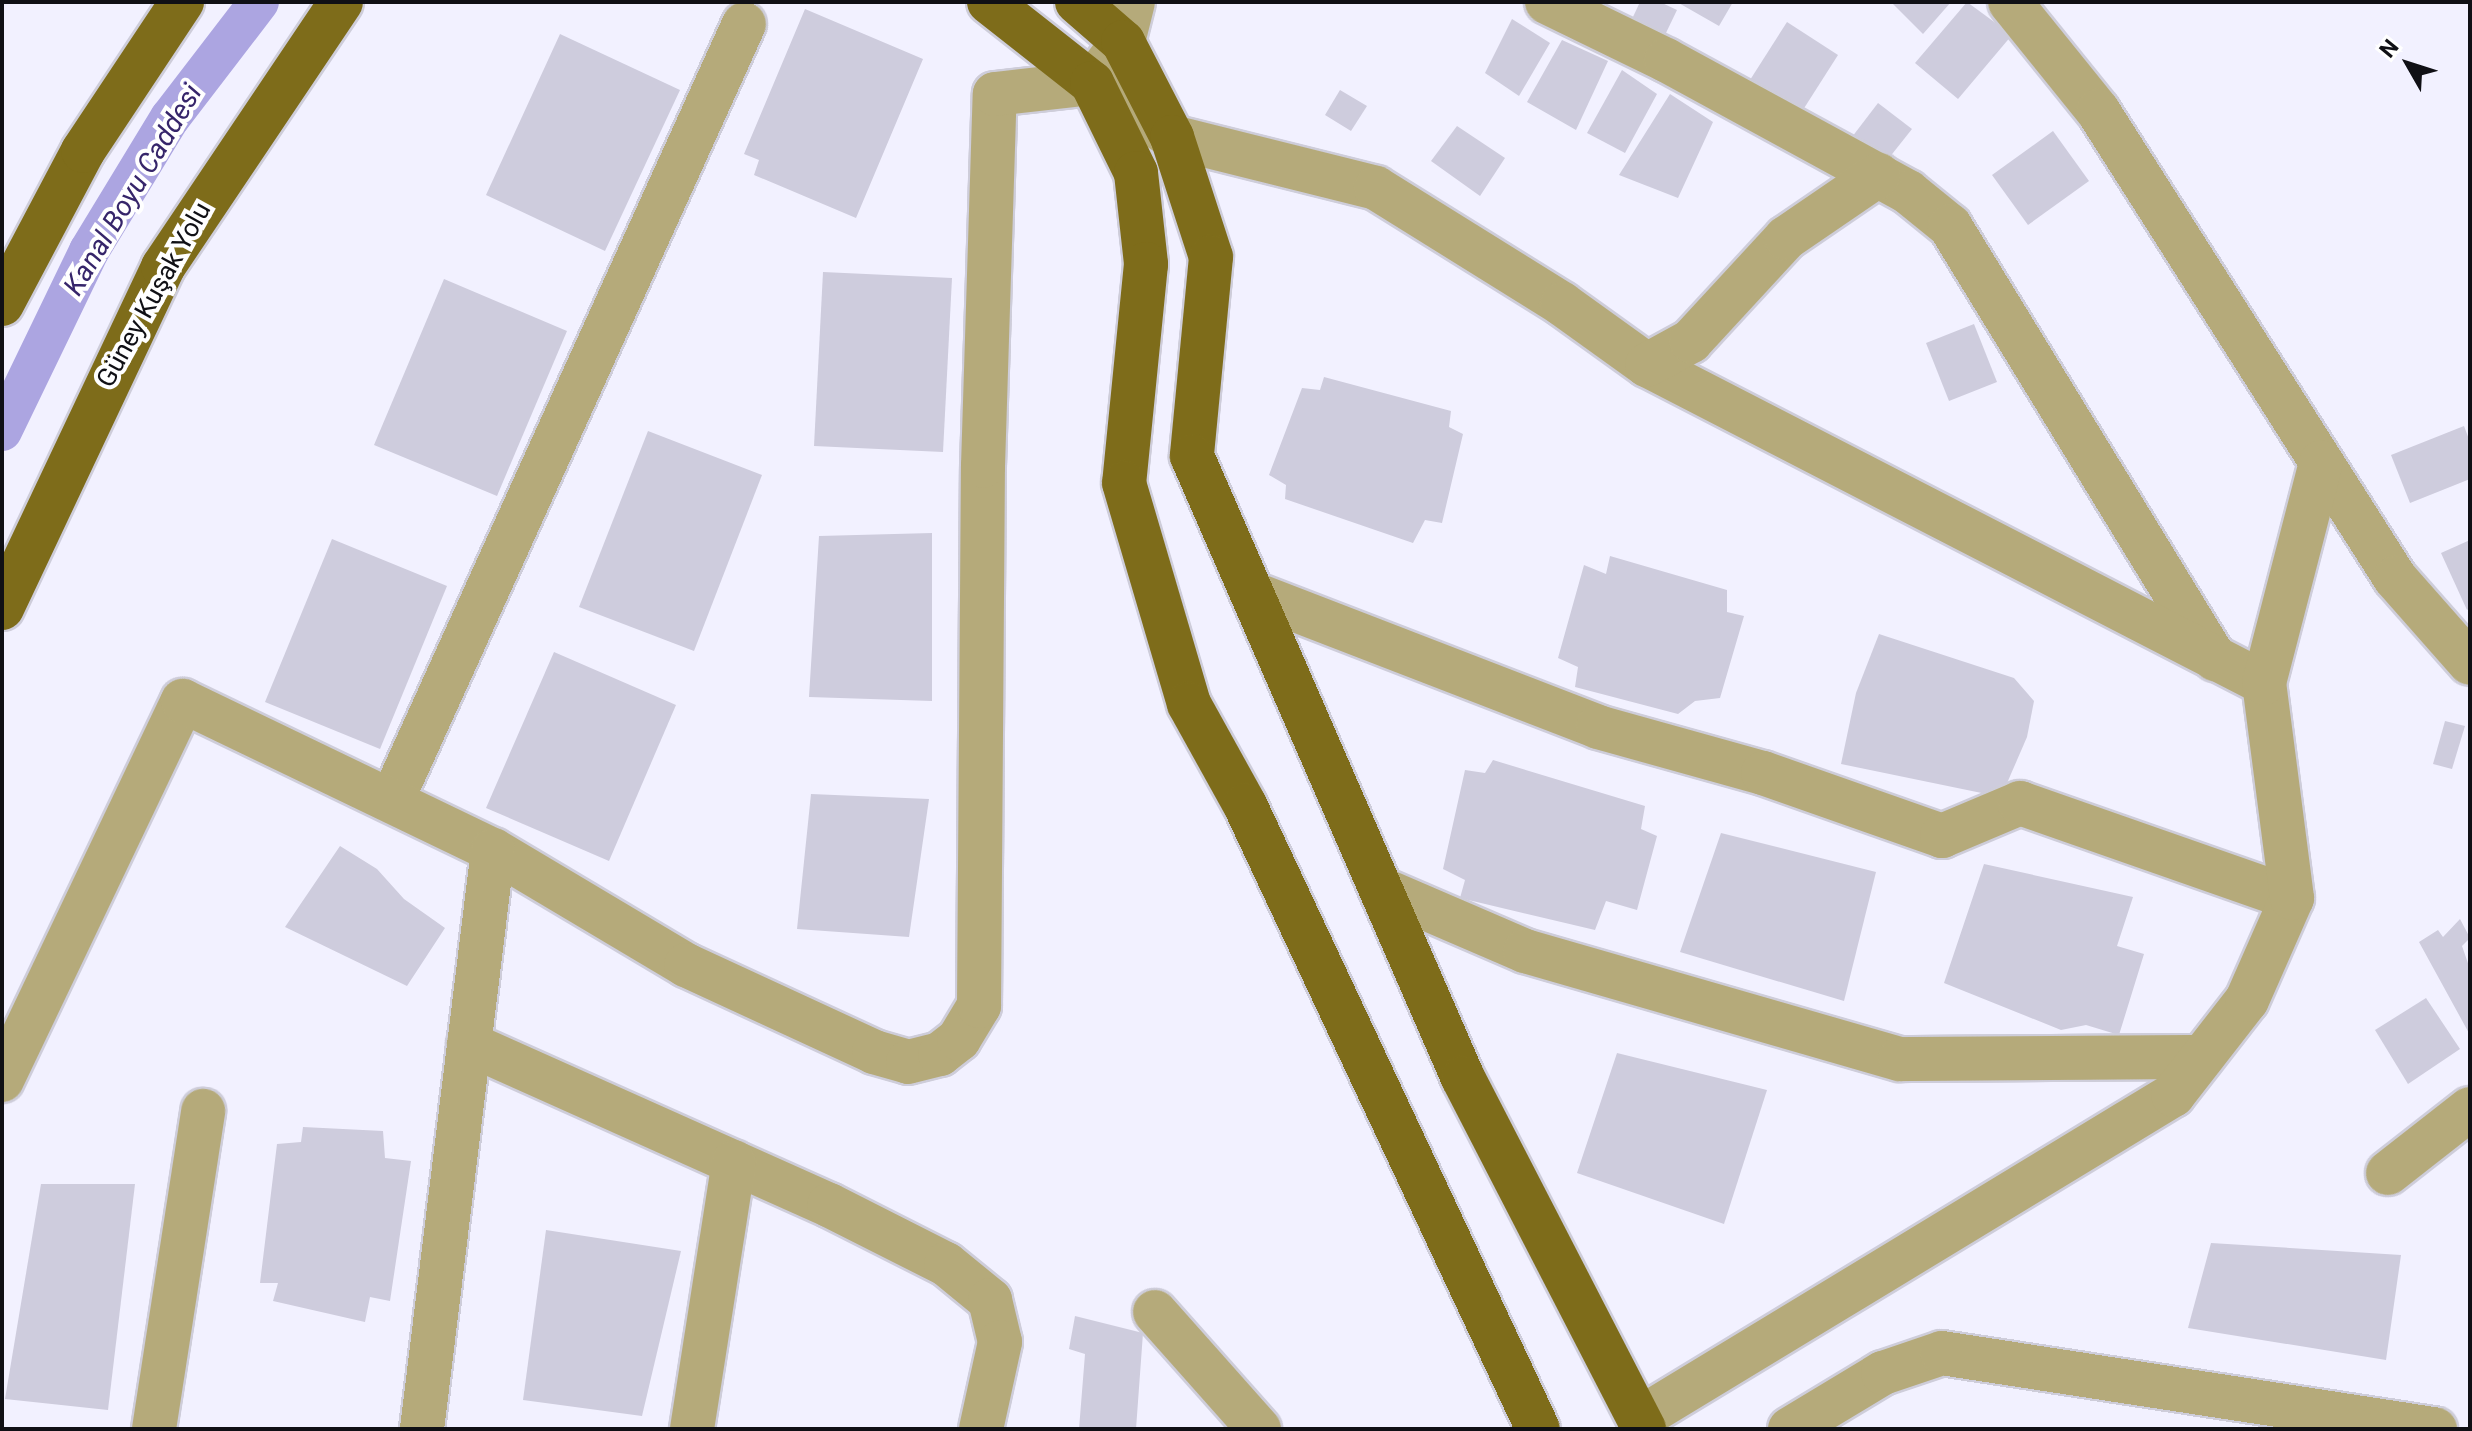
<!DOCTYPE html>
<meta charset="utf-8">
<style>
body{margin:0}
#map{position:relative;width:2472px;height:1431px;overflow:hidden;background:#f2f1ff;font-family:Roboto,sans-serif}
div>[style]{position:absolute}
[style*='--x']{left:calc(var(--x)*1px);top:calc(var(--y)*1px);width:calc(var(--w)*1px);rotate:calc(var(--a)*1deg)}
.canal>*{height:40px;margin:-20px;padding:0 20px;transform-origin:20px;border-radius:20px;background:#aca5e1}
.building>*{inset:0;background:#ceccdd}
.roads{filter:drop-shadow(2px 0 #cecdda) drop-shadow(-2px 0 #cecdda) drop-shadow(0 2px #cecdda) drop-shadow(0 -2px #cecdda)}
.minor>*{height:44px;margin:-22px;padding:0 22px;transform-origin:22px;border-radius:22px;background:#b5aa7a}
.major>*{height:44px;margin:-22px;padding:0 22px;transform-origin:22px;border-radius:22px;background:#7e6c1a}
span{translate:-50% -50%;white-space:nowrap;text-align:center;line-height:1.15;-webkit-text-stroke:8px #fff;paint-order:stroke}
.street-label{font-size:26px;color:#101015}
.water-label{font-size:28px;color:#36256a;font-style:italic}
.frame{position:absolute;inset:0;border:4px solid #101015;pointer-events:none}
.north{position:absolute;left:2368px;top:24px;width:80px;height:80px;-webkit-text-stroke:6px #fff;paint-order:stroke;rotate:309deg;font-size:22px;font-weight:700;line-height:32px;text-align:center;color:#101015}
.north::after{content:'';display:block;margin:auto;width:28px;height:36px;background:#101015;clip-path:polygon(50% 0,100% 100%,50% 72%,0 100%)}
</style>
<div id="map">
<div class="canal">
<div style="--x:2;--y:431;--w:200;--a:-64.2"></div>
<div style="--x:89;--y:251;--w:156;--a:-58.7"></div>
<div style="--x:170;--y:118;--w:146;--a:-52.5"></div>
</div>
<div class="building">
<div style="clip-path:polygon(1640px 2px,1660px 2px,1677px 10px,1665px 35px,1632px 19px)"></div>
<div style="clip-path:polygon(1677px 2px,1733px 2px,1719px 26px)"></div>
<div style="clip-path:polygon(1891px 2px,1951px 2px,1923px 34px)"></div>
<div style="clip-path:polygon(1967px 2px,2012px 35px,1958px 99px,1915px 63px)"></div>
<div style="clip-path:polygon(805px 9px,923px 59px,856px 218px,754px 175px,759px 160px,744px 154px)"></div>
<div style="clip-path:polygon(1512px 19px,1550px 43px,1519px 96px,1485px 73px)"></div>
<div style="clip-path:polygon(1787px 22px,1838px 55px,1801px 113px,1750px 80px)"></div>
<div style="clip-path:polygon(560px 34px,680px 90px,605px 251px,486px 195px)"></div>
<div style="clip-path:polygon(1562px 40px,1608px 61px,1576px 130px,1527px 102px)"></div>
<div style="clip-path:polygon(1622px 70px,1657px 94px,1625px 153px,1587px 133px)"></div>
<div style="clip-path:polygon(1340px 90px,1367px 106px,1351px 131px,1325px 115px)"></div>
<div style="clip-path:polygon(1670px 94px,1713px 122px,1678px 198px,1619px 175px)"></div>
<div style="clip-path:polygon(1878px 103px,1912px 129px,1885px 163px,1852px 137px)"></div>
<div style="clip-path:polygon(1457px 126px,1505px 158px,1480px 196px,1431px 161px)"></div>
<div style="clip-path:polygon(2053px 131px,2089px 181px,2028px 225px,1992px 175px)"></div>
<div style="clip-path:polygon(823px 272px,952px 278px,943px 452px,814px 446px)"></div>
<div style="clip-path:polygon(444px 279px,567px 331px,497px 496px,374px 445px)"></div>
<div style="clip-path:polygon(1974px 324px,1997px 382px,1949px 401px,1926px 343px)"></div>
<div style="clip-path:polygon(1324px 377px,1451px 411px,1449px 427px,1463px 434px,1442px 523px,1425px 520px,1413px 543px,1285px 499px,1286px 485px,1269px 475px,1302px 388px,1320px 390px)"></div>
<div style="clip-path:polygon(2464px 426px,2470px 442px,2470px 479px,2410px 503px,2391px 455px)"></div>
<div style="clip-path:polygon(648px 431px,762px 475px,694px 651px,579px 607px)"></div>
<div style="clip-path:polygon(932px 533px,932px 701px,809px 697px,819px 536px)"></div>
<div style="clip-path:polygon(332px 539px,447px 586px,380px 749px,265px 702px)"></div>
<div style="clip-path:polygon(2470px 540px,2470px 608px,2467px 610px,2441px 553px)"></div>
<div style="clip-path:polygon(1610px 556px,1727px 590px,1727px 612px,1744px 616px,1720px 698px,1695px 701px,1678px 714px,1575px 687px,1578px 667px,1558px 658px,1584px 565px,1606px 574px)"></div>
<div style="clip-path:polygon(1879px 634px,2014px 678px,2034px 701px,2027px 737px,2001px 797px,1841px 764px,1856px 693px)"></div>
<div style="clip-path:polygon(554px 652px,676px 705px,609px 861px,486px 808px)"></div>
<div style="clip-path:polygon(2445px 721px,2465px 726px,2452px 769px,2433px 764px)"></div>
<div style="clip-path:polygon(1493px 760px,1645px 806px,1641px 829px,1657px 836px,1637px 910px,1606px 901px,1595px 930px,1460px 898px,1465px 880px,1443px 869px,1465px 770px,1485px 773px)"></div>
<div style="clip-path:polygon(811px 794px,929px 799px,909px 937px,797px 929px)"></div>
<div style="clip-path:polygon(1721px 833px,1876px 872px,1844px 1001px,1680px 952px)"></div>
<div style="clip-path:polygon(340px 846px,377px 869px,404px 899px,445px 928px,407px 986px,285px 927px)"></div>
<div style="clip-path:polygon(1984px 864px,2133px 897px,2117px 946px,2144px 954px,2119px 1035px,2086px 1025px,2061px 1030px,1944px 983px)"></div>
<div style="clip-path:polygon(2460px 919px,2470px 938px,2462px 946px,2470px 969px,2470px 1035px,2419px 942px,2438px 930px,2443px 937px)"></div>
<div style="clip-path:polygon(2426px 998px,2460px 1049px,2408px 1084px,2375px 1030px)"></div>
<div style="clip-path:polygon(1617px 1053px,1767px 1090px,1724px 1224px,1577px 1173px)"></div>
<div style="clip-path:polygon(303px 1127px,383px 1131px,385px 1158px,411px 1161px,390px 1301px,370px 1297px,365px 1322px,273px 1301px,278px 1283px,260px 1283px,277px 1144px,301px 1142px)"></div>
<div style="clip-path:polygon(41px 1184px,135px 1184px,108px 1410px,5px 1399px)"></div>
<div style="clip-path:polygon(546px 1230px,681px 1251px,642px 1416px,523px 1400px)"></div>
<div style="clip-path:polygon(2211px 1243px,2401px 1255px,2386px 1360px,2188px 1328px)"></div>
<div style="clip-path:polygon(1075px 1316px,1143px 1333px,1136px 1429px,1079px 1429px,1085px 1354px,1069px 1349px)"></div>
</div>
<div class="roads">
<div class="minor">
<div style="--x:1547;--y:2;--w:132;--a:26"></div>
<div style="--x:1666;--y:60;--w:276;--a:28.6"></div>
<div style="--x:1908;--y:192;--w:54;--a:39"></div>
<div style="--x:1950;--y:226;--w:508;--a:58.53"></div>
<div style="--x:2010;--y:2;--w:140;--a:51.1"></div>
<div style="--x:2098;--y:111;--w:553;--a:57.54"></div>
<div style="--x:2395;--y:578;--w:113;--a:48.6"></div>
<div style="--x:1092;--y:83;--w:97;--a:34"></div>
<div style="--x:1172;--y:137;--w:210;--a:14"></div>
<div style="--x:1376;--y:188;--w:219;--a:31.9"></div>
<div style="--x:1562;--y:304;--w:105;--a:35.7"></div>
<div style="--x:1647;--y:365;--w:694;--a:27.27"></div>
<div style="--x:1647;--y:365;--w:50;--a:-28.6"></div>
<div style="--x:1691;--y:341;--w:140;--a:-47.3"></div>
<div style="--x:1786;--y:238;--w:112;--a:-34.4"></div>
<div style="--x:1254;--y:594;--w:369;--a:21.1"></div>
<div style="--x:1598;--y:727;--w:171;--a:15.6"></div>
<div style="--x:1763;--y:773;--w:190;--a:19.4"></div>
<div style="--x:1942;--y:836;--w:85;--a:-22.9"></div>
<div style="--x:2020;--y:803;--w:288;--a:19.3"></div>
<div style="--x:392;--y:800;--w:852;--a:-65.6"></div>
<div style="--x:1381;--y:889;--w:157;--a:23.3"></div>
<div style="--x:1525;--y:951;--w:390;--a:16.1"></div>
<div style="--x:1900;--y:1059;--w:302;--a:-0.4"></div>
<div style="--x:469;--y:1044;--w:394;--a:24.1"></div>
<div style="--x:829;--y:1205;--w:131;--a:26.8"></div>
<div style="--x:946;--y:1264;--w:57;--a:39.3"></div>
<div style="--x:990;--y:1300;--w:43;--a:76.6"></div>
<div style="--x:1000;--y:1342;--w:89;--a:102.3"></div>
<div style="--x:2;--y:1080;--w:420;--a:-64.5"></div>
<div style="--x:183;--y:701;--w:344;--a:25.7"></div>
<div style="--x:493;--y:850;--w:225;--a:30.8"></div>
<div style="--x:686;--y:965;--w:207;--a:24.8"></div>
<div style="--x:874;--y:1052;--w:35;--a:16"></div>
<div style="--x:908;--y:1062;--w:33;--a:-14"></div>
<div style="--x:940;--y:1054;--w:24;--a:-38"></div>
<div style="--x:959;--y:1039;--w:39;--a:-59"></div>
<div style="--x:979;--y:1006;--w:540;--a:-89.58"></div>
<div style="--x:983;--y:466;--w:372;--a:-88.2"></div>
<div style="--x:995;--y:94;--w:98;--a:-6.5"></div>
<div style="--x:1092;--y:83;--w:51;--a:-52.9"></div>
<div style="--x:1123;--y:42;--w:41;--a:-76"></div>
<div style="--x:2388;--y:1173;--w:104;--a:-38"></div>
<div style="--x:1155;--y:1312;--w:157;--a:48.4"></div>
<div style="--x:1639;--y:1419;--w:625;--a:-31.25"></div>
<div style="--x:2173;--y:1095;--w:120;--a:-52.1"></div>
<div style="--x:2247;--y:1000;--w:111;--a:-66.2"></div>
<div style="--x:2292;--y:898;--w:217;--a:-97.4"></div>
<div style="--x:2264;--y:683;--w:228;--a:-75.5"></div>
<div style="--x:154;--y:1429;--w:322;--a:-81.2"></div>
<div style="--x:422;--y:1429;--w:583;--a:-83.01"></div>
<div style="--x:692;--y:1429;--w:270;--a:-81.1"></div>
<div style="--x:1790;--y:1429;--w:109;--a:-31.1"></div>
<div style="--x:1883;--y:1373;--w:62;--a:-18.7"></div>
<div style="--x:1942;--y:1353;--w:499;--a:8.8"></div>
</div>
<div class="major">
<div style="--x:989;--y:2;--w:131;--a:38.2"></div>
<div style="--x:1092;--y:83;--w:100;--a:63.9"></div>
<div style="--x:1136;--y:173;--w:92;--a:83.7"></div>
<div style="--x:1146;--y:264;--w:220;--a:95.7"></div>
<div style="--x:1124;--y:483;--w:230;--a:73.6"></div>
<div style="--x:1189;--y:704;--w:115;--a:61"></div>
<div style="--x:1245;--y:805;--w:689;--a:64.85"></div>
<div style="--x:1077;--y:2;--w:61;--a:41"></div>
<div style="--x:1123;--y:42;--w:107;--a:62.7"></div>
<div style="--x:1172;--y:137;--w:126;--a:72"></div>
<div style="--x:1211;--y:257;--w:200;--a:95.5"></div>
<div style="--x:1192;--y:456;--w:678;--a:66.46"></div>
<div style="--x:1463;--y:1078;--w:395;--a:62.7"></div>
<div style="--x:2;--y:304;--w:173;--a:-62.1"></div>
<div style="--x:83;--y:151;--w:179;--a:-56.4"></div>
<div style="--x:2;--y:608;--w:377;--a:-64.7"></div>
<div style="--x:163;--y:267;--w:319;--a:-56.1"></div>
</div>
</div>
<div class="street-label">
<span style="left:154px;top:295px;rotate:-61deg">Güney Kuşak Yolu</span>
</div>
<div class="water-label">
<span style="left:133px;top:190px;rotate:-59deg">Kanal Boyu Caddesi</span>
</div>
<div class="frame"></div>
<div class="north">N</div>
</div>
